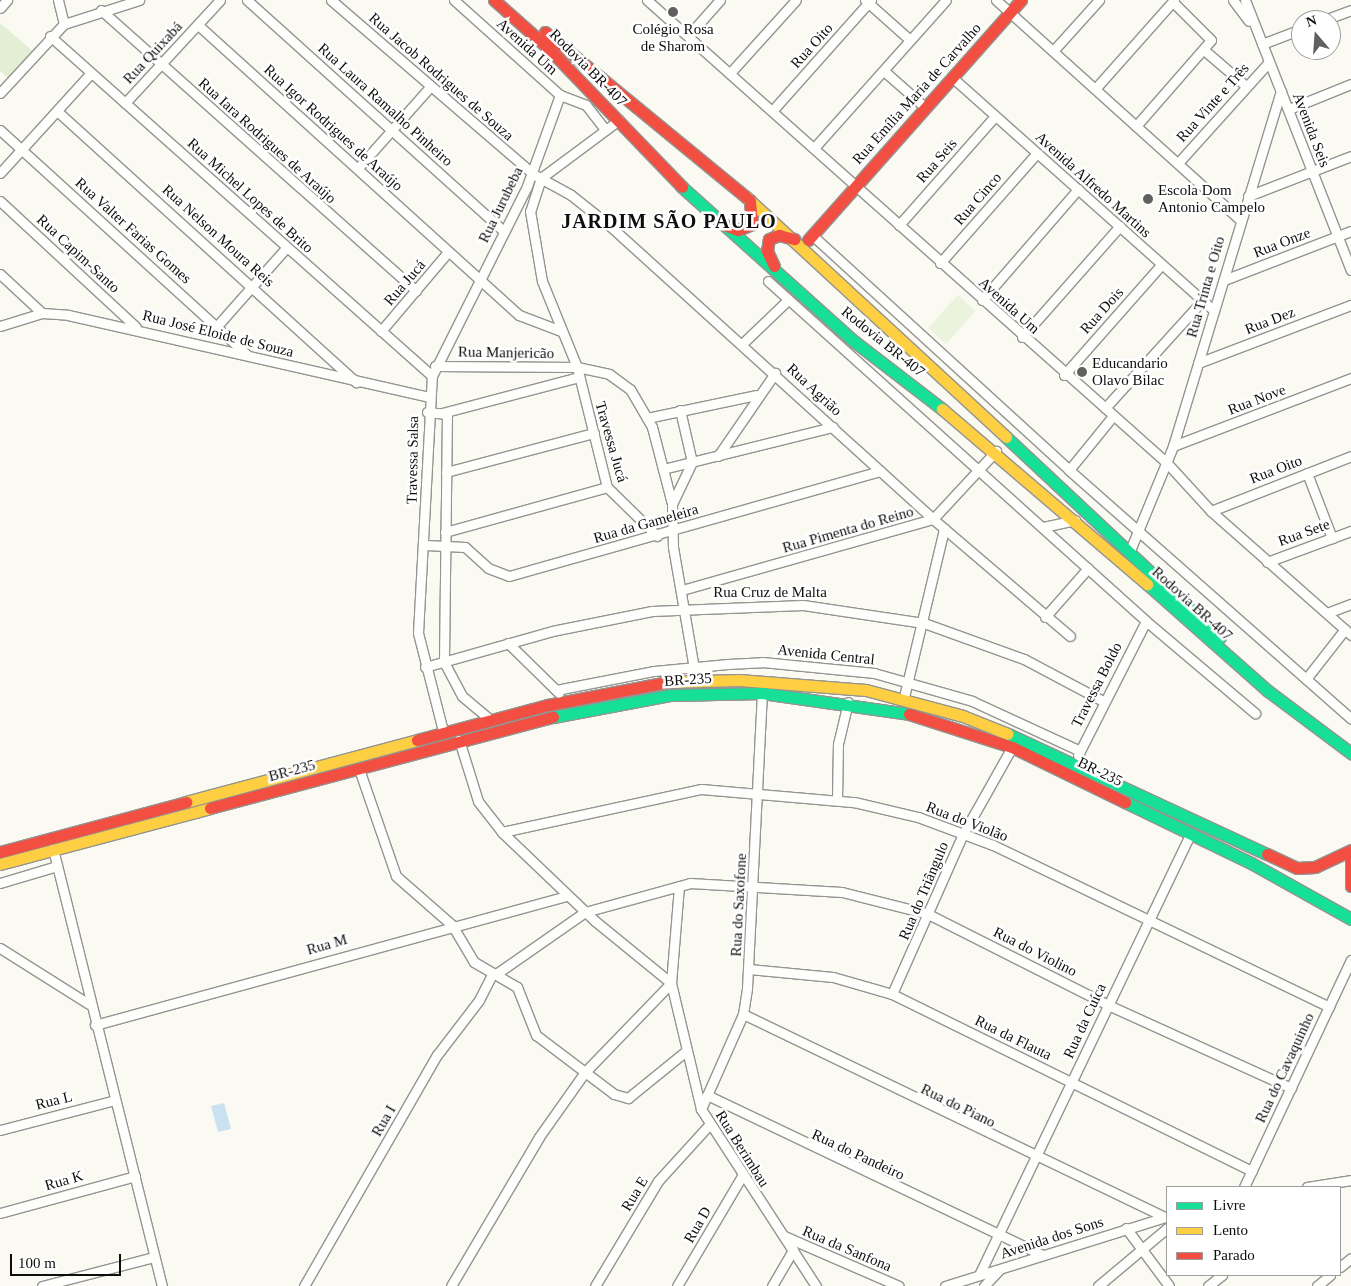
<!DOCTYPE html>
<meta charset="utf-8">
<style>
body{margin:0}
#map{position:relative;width:1351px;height:1286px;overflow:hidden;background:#faf9f2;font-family:"Times New Roman",serif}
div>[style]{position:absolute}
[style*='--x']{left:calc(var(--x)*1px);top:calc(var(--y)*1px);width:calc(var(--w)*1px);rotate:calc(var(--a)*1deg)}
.green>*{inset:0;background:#e2efd4}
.pitch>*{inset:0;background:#ecf3dd}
.water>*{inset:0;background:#cbe2f2}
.roads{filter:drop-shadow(1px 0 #949491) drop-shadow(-1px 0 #949491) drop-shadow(0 1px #949491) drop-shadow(0 -1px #949491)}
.street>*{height:9px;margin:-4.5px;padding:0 4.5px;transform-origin:4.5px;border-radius:4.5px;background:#fefefd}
.fast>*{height:11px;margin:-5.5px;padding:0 5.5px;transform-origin:5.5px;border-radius:5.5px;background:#16e098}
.slow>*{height:11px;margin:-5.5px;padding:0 5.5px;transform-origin:5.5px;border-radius:5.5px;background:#ffcf43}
.jam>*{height:11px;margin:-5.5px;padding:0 5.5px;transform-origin:5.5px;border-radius:5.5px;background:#f24e42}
.dots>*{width:14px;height:14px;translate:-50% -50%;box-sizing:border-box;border:2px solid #fff;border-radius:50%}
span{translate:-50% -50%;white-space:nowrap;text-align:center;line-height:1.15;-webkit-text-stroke:5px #fff;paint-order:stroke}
.poi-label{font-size:15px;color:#0e0e0e}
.left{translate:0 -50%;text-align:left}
.street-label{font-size:15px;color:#0e0e0e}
.district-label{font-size:20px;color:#0e0e0e;font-weight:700;letter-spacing:1px}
.legend{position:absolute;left:1166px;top:1186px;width:175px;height:90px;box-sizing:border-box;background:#fff;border:1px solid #9f9f9f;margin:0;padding:6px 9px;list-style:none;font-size:15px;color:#0e0e0e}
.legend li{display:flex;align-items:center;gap:10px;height:25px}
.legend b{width:25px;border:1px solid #9f9f9f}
.north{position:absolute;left:1291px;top:10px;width:50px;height:50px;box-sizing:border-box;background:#fff;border:1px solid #9f9f9f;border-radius:50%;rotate:342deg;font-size:14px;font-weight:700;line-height:20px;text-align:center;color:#0e0e0e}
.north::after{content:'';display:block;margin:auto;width:18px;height:22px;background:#61605e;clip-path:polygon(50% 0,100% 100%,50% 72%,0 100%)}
.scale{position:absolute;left:10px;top:1254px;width:111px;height:22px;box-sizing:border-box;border:2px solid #0e0e0e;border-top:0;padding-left:6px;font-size:15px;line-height:18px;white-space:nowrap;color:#0e0e0e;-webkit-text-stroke:4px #fff;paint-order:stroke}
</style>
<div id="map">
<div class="green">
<div style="clip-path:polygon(0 23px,35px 53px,11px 80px,0 71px)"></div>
</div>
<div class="pitch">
<div style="clip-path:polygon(958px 295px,975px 311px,946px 344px,928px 328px)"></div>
</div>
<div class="water">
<div style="clip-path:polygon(224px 1103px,231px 1129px,218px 1132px,211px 1106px)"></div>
</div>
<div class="roads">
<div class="street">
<div style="--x:58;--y:0;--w:25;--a:76"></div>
<div style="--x:247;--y:0;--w:346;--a:42"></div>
<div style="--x:331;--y:0;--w:267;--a:40.7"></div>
<div style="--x:533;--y:174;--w:43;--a:28.9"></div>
<div style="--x:571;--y:195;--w:50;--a:38.5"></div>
<div style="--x:610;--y:226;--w:436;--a:42.2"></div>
<div style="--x:933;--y:519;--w:180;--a:40.5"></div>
<div style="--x:454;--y:0;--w:142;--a:41.9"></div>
<div style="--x:647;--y:0;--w:696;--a:41.68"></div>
<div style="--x:1167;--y:463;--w:65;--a:47.5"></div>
<div style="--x:1211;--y:511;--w:187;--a:41.5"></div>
<div style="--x:865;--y:0;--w:60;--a:41.6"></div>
<div style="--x:996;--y:0;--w:329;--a:42"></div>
<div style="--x:1233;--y:0;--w:26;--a:53"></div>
<div style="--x:1245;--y:0;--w:290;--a:68.6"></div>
<div style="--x:0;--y:8;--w:11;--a:-49"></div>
<div style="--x:101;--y:10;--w:422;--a:41.7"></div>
<div style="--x:1324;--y:20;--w:29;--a:-20"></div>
<div style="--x:198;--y:25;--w:433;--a:42.1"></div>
<div style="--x:519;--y:315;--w:45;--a:20.9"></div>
<div style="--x:50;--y:36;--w:511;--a:41.67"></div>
<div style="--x:688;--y:36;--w:48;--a:-48.4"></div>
<div style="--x:1262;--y:44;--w:42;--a:-21"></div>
<div style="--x:1204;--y:50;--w:55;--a:40.6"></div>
<div style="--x:1053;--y:51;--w:69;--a:-48"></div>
<div style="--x:884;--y:71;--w:56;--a:41.4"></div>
<div style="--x:730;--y:73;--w:98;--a:-47.9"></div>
<div style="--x:954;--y:79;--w:348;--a:41.7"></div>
<div style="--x:1095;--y:89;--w:119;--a:-48.4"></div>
<div style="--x:0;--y:93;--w:94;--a:-47.2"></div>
<div style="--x:64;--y:24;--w:79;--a:-17.7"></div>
<div style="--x:125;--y:103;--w:140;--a:-47.3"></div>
<div style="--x:1289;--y:109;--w:67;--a:-22"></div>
<div style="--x:57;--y:111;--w:404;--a:42.2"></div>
<div style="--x:772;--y:111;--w:149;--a:-48.3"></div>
<div style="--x:619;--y:120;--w:97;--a:143.4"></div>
<div style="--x:541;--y:178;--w:35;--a:108"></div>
<div style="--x:530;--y:211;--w:71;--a:80.3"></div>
<div style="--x:542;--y:281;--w:93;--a:67.9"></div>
<div style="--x:577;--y:367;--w:124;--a:76"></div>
<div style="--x:607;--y:487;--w:70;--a:44.4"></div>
<div style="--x:1136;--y:126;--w:114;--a:-48.9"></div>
<div style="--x:1211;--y:40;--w:54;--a:-135"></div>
<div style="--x:0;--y:130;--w:334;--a:42.3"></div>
<div style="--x:814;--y:148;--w:198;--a:-48.3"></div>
<div style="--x:1178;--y:163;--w:136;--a:-48"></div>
<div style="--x:358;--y:168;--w:108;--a:-48.4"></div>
<div style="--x:0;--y:173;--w:135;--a:-47.7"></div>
<div style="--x:1248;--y:196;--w:110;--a:-21.2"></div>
<div style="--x:0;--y:201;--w:185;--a:42.8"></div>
<div style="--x:899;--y:225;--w:145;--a:-48.6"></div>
<div style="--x:812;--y:235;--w:348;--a:42.4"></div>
<div style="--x:1069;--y:470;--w:376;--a:41.4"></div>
<div style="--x:940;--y:263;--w:145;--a:-48.6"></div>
<div style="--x:0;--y:274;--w:57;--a:42.9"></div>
<div style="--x:1224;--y:280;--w:136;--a:-21.1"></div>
<div style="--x:768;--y:281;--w:508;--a:41.97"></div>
<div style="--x:1146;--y:621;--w:143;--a:40.2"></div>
<div style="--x:982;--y:300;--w:147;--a:-49.1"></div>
<div style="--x:0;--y:326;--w:44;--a:-17.2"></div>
<div style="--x:42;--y:313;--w:26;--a:4"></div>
<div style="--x:68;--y:315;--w:370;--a:12.8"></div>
<div style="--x:217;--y:326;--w:104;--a:-48.5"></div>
<div style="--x:381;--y:331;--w:104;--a:-49.7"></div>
<div style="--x:1022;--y:337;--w:148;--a:-48.6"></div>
<div style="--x:744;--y:342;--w:61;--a:-43.7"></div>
<div style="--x:1198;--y:363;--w:164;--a:-20.8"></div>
<div style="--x:435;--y:366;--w:142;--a:0.4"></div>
<div style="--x:577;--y:367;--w:33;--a:12"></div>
<div style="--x:609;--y:374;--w:26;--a:36"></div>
<div style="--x:630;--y:389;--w:44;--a:59.9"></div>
<div style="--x:652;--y:427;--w:80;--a:75.4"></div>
<div style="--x:672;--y:504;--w:43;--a:88.7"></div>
<div style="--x:673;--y:547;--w:130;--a:80.2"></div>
<div style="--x:1064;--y:375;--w:147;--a:-48.6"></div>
<div style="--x:1105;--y:408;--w:144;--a:-47.8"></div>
<div style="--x:680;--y:410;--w:53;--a:77"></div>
<div style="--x:427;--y:412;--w:20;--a:6"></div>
<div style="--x:447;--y:414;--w:248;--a:90.7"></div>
<div style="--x:444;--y:662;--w:38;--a:62"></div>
<div style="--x:462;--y:696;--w:38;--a:40"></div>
<div style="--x:442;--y:413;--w:142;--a:-14.7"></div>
<div style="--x:647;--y:418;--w:111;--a:-11.9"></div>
<div style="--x:1173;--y:446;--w:191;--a:-20.9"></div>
<div style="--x:718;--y:456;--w:101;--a:-55.5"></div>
<div style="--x:663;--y:469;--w:175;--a:-13.9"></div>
<div style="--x:1069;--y:470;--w:68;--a:-50.9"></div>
<div style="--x:446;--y:472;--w:153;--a:-14.8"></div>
<div style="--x:1307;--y:473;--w:70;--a:69"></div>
<div style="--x:672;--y:504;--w:47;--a:-64.5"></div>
<div style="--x:1211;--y:511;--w:150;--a:-21.4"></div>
<div style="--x:1043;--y:527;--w:33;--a:-12"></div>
<div style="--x:445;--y:532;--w:168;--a:-15.5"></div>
<div style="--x:426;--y:545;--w:39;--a:3"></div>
<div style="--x:465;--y:547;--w:31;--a:42"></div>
<div style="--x:488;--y:568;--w:22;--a:21"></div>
<div style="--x:509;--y:576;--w:386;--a:-15.8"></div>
<div style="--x:1129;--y:553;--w:116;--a:-67.6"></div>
<div style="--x:1173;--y:446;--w:371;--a:-73.1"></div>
<div style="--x:1267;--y:562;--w:90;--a:-20.3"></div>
<div style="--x:682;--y:590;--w:261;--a:-15.8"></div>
<div style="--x:933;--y:519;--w:93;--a:-47.2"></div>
<div style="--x:1327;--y:613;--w:26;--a:-21"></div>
<div style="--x:1045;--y:617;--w:65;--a:-48.7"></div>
<div style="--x:508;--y:643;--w:71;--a:44.4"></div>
<div style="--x:425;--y:667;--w:132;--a:-15.8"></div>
<div style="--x:552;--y:631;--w:102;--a:-11.3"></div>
<div style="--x:652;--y:611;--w:151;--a:-2.3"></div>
<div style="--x:803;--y:605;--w:122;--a:8.5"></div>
<div style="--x:924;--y:623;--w:106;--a:19.8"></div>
<div style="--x:1024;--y:659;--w:89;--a:28"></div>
<div style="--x:1306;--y:679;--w:63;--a:-52"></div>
<div style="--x:556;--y:690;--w:100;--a:-11"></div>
<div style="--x:654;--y:671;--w:74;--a:-5.4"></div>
<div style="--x:728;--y:664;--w:34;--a:-3"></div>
<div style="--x:762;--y:662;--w:113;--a:5.6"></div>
<div style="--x:874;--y:673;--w:102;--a:15.9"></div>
<div style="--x:972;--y:701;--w:119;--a:24.8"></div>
<div style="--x:904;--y:697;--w:173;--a:-76.6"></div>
<div style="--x:443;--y:731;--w:101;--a:-104.3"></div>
<div style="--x:418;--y:633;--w:257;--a:-86.9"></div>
<div style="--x:432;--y:376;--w:212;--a:-63.4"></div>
<div style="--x:527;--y:186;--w:97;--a:-70.1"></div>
<div style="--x:560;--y:95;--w:28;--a:21"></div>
<div style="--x:586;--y:105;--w:31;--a:52"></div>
<div style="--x:1078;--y:755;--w:150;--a:-63.1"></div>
<div style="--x:359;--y:769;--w:113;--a:70.9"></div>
<div style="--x:396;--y:876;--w:74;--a:41.2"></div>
<div style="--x:452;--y:925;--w:43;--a:59.3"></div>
<div style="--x:474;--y:962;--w:50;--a:30.2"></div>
<div style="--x:517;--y:987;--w:52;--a:68.4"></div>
<div style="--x:536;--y:1035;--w:98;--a:37.1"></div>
<div style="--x:614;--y:1094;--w:15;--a:16"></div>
<div style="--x:628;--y:1098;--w:75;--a:-39"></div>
<div style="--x:837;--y:800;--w:56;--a:-89"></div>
<div style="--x:838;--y:744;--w:43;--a:-76.6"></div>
<div style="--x:502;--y:832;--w:204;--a:-12.2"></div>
<div style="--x:701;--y:789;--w:154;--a:4.9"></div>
<div style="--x:854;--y:802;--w:66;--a:13.2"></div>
<div style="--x:918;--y:817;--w:80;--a:20.5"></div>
<div style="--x:993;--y:845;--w:373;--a:25.7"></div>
<div style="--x:53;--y:849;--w:450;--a:76"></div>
<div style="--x:0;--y:883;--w:59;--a:-16.6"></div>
<div style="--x:679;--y:886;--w:97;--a:94.7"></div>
<div style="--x:671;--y:983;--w:130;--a:76.6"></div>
<div style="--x:701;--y:1109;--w:211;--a:57"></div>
<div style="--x:0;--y:948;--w:105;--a:32.2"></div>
<div style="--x:749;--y:969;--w:84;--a:5.4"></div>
<div style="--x:833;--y:977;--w:61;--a:16.1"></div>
<div style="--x:892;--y:994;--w:401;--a:26.2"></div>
<div style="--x:496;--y:974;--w:108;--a:-34.9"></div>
<div style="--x:585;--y:912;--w:109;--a:-15.4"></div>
<div style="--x:690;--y:883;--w:152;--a:3.4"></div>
<div style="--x:842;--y:892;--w:89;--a:14.3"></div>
<div style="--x:928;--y:914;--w:202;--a:26.8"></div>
<div style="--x:1108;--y:1005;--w:201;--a:24.4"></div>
<div style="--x:892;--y:994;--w:175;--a:-66.1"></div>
<div style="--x:963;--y:834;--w:100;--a:-60.6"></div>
<div style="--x:743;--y:1014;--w:467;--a:25.7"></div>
<div style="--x:95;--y:1025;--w:489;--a:-15.3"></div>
<div style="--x:707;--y:1095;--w:372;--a:25.5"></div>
<div style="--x:701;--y:1109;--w:104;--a:-66.1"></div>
<div style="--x:743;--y:1014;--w:26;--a:-81"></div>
<div style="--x:747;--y:988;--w:295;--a:-87.1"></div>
<div style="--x:0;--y:1130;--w:119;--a:-14.6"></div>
<div style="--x:1244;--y:1187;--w:251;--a:-64.8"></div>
<div style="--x:1307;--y:1187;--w:45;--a:-9"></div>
<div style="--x:0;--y:1213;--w:140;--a:-15.3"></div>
<div style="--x:1126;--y:1228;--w:72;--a:53.4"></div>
<div style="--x:784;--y:1236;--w:125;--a:23.5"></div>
<div style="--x:1340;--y:1267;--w:14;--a:-39"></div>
<div style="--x:979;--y:1275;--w:490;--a:-64.4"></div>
<div style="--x:42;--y:1286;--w:116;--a:-14.5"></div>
<div style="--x:304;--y:1286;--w:267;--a:-60.1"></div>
<div style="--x:437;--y:1055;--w:69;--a:-52.6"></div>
<div style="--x:479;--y:1000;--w:30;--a:-63"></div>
<div style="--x:451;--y:1286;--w:173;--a:-59.4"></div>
<div style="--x:539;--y:1137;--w:80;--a:-54.7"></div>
<div style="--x:585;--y:1072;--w:124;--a:-46"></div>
<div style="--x:671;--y:983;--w:98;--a:-140.8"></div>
<div style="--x:595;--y:921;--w:129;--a:-136.3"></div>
<div style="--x:502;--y:832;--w:39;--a:-128"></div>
<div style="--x:478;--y:801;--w:64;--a:-107.3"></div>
<div style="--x:595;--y:1286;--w:122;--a:-59"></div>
<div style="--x:658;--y:1181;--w:76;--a:-47.7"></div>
<div style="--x:677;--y:1286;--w:128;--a:-59.4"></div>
<div style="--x:772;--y:1286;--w:42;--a:-59.7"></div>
<div style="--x:945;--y:1286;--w:231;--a:-17.4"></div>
<div style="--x:984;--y:1286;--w:22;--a:-47"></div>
<div style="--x:1098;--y:1286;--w:90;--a:-40"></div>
<div style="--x:1208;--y:1286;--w:18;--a:-38"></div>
<div style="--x:1317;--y:1286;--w:17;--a:-40"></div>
</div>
<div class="fast">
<div style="--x:682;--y:187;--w:232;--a:41.9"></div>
<div style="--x:855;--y:342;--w:110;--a:37.6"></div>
<div style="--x:1006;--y:437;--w:293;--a:43.1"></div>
<div style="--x:1147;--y:584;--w:162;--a:41.5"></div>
<div style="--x:1268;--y:691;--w:104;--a:36.8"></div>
<div style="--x:553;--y:717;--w:120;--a:-10.6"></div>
<div style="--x:671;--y:695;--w:91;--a:-1.3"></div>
<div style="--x:762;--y:693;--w:148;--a:8.1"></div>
<div style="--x:1008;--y:734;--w:285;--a:24.9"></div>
<div style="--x:1125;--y:802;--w:140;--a:25.8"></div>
<div style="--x:1251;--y:863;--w:115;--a:29.2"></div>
</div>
<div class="slow">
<div style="--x:746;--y:197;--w:354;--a:42.7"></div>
<div style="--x:942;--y:409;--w:270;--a:40.5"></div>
<div style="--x:667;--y:682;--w:72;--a:-1.6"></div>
<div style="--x:739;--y:680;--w:127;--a:4.5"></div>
<div style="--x:866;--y:690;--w:100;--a:15"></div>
<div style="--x:963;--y:716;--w:48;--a:21.8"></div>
<div style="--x:186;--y:802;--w:239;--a:-15"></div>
<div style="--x:0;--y:864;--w:217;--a:-14.9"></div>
</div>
<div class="jam">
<div style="--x:494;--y:0;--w:72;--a:41.6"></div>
<div style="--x:548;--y:48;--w:193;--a:46"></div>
<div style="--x:545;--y:32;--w:260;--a:39.4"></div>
<div style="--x:724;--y:225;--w:15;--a:20"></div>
<div style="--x:738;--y:230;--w:15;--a:-23"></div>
<div style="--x:752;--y:224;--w:24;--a:-95"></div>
<div style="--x:808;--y:240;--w:321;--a:-48.4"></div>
<div style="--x:774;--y:266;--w:17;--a:-115"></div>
<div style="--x:767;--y:251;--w:12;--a:-81"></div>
<div style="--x:769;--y:239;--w:11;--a:-22"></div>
<div style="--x:779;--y:235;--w:16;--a:15"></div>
<div style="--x:909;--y:714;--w:108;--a:17.8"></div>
<div style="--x:1012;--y:747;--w:126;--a:26"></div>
<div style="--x:417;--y:740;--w:136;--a:-15"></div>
<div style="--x:548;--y:705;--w:121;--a:-10.9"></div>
<div style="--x:210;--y:808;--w:355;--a:-14.9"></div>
<div style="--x:0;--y:852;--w:193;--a:-15"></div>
<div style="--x:1351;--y:853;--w:33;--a:90"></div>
<div style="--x:1267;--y:854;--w:33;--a:25"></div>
<div style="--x:1297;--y:868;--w:18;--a:-3"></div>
<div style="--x:1315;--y:867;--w:40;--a:-25"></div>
</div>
</div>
<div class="dots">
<div style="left:673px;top:12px;background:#61605e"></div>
<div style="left:1148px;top:199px;background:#61605e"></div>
<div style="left:1082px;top:372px;background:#61605e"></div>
</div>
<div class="poi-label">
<span style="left:673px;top:38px">Colégio Rosa<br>de Sharom</span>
<span class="left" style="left:1158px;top:199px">Escola Dom<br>Antonio Campelo</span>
<span class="left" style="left:1092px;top:372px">Educandario<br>Olavo Bilac</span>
</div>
<div class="street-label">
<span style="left:812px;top:46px;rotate:-48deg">Rua Oito</span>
<span style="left:527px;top:47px;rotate:42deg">Avenida Um</span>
<span style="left:153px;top:53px;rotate:-47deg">Rua Quixabá</span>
<span style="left:588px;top:68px;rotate:45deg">Rodovia BR-407</span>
<span style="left:441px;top:77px;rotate:41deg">Rua Jacob Rodrigues de Souza</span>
<span style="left:917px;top:94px;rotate:-48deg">Rua Emília Maria de Carvalho</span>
<span style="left:1213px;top:103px;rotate:-48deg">Rua Vinte e Três</span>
<span style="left:385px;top:105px;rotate:42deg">Rua Laura Ramalho Pinheiro</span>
<span style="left:333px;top:128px;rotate:42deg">Rua Igor Rodrigues de Araújo</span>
<span style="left:1311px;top:130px;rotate:69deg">Avenida Seis</span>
<span style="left:267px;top:141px;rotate:42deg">Rua Iara Rodrigues de Araújo</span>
<span style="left:937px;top:161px;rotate:-49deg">Rua Seis</span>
<span style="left:1093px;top:185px;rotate:42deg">Avenida Alfredo Martins</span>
<span style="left:250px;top:196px;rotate:42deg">Rua Michel Lopes de Brito</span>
<span style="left:978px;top:199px;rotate:-49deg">Rua Cinco</span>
<span style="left:501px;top:205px;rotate:-64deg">Rua Jurubeba</span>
<span style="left:133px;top:231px;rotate:42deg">Rua Valter Farias Gomes</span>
<span style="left:218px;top:236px;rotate:42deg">Rua Nelson Moura Reis</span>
<span style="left:1282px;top:243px;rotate:-21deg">Rua Onze</span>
<span style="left:78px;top:254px;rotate:43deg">Rua Capim-Santo</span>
<span style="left:405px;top:283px;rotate:-49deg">Rua Jucá</span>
<span style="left:1206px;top:287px;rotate:-74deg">Rua Trinta e Oito</span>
<span style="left:1009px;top:306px;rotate:42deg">Avenida Um</span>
<span style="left:1102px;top:311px;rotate:-48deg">Rua Dois</span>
<span style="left:1270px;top:321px;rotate:-21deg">Rua Dez</span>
<span style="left:218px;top:334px;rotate:14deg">Rua José Eloide de Souza</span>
<span style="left:883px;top:342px;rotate:39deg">Rodovia BR-407</span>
<span style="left:506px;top:353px;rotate:1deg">Rua Manjericão</span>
<span style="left:814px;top:390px;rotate:43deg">Rua Agrião</span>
<span style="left:1257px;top:400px;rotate:-21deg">Rua Nove</span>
<span style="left:611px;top:442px;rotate:74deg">Travessa Jucá</span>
<span style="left:413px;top:460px;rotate:-89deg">Travessa Salsa</span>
<span style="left:1276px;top:470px;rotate:-21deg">Rua Oito</span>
<span style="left:646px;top:524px;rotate:-16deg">Rua da Gameleira</span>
<span style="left:848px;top:530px;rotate:-16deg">Rua Pimenta do Reino</span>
<span style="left:1304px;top:533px;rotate:-20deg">Rua Sete</span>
<span style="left:770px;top:593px">Rua Cruz de Malta</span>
<span style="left:1192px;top:604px;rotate:42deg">Rodovia BR-407</span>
<span style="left:826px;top:655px;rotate:6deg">Avenida Central</span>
<span style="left:688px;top:680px;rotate:-4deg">BR-235</span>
<span style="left:1097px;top:685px;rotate:-63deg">Travessa Boldo</span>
<span style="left:292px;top:771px;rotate:-15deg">BR-235</span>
<span style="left:1100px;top:772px;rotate:26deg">BR-235</span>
<span style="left:967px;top:822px;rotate:21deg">Rua do Violão</span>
<span style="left:924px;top:891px;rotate:-67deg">Rua do Triângulo</span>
<span style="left:739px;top:905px;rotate:-87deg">Rua do Saxofone</span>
<span style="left:327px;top:945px;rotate:-16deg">Rua M</span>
<span style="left:1035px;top:952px;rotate:27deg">Rua do Violino</span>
<span style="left:1085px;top:1021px;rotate:-65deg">Rua da Cuíca</span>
<span style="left:1013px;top:1038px;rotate:26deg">Rua da Flauta</span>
<span style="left:1285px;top:1068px;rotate:-65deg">Rua do Cavaquinho</span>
<span style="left:54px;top:1101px;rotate:-14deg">Rua L</span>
<span style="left:958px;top:1106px;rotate:26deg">Rua do Piano</span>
<span style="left:384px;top:1121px;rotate:-60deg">Rua I</span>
<span style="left:742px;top:1149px;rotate:58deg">Rua Berimbau</span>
<span style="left:858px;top:1155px;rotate:25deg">Rua do Pandeiro</span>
<span style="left:64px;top:1181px;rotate:-16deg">Rua K</span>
<span style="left:635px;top:1194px;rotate:-59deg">Rua E</span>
<span style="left:698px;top:1225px;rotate:-60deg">Rua D</span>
<span style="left:1052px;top:1238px;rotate:-18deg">Avenida dos Sons</span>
<span style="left:847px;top:1249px;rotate:23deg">Rua da Sanfona</span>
</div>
<div class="district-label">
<span style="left:669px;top:221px">JARDIM SÃO PAULO</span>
</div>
<ul class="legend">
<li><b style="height:6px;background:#16e098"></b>Livre</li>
<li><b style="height:6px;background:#ffcf43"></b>Lento</li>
<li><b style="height:6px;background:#f24e42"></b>Parado</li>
</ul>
<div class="north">N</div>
<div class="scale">100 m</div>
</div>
